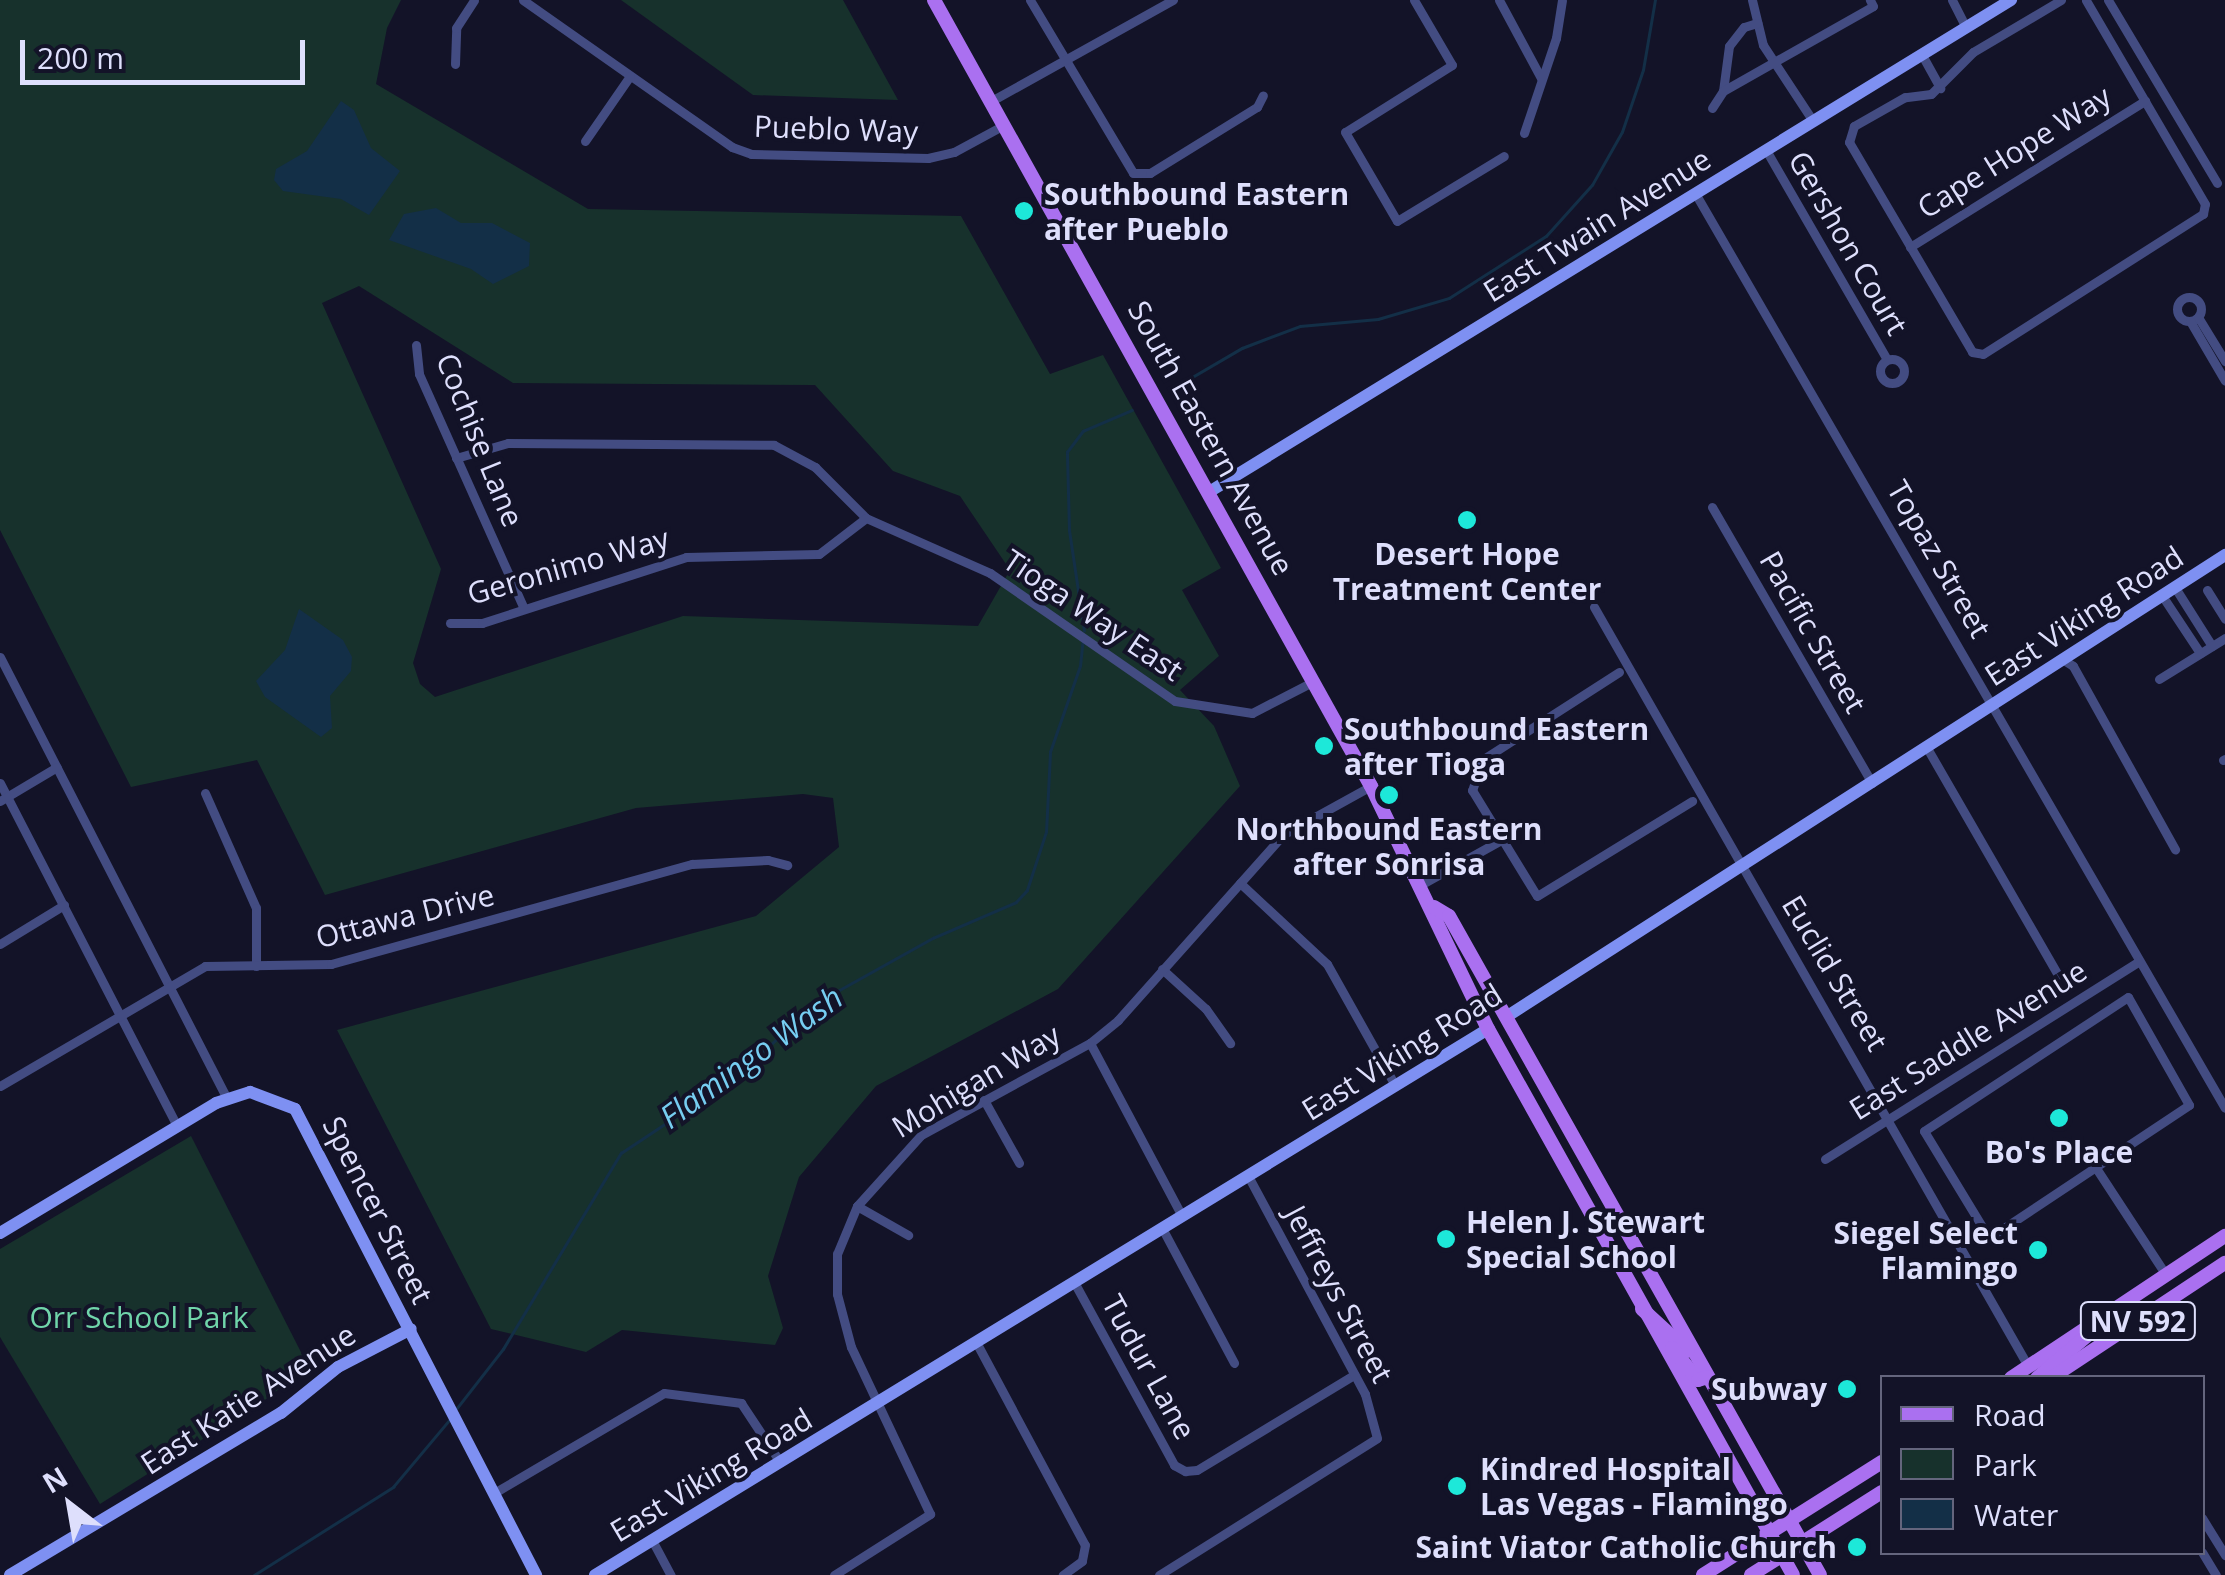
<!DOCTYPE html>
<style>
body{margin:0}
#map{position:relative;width:2225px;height:1575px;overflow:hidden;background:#131328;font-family:"Open Sans",sans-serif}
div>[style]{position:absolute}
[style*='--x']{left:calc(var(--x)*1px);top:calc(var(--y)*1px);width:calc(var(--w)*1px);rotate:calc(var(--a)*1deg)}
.green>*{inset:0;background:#17312c}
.water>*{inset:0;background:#132f47}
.stream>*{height:2.5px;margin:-1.25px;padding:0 1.25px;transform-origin:1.25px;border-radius:1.25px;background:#132f47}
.street>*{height:9px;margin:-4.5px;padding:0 4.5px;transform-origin:4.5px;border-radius:4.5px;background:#434c82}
.street>.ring{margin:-4.5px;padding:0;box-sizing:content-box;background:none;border:9px solid #434c82;border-radius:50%}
.secondary>*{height:12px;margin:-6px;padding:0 6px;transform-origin:6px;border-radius:6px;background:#7e90f2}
.primary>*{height:14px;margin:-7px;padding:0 7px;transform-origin:7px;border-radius:7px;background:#aa70f0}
.dots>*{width:28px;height:28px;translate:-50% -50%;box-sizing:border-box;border:5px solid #131328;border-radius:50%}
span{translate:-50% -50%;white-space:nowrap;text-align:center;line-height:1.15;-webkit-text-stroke:8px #131328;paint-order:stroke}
.shield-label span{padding:2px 8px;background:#131328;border:2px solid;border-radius:8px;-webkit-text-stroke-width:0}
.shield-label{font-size:28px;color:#dedffc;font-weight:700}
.street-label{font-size:30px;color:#dedffc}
.poi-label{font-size:30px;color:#dedffc;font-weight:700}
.left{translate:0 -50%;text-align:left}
.right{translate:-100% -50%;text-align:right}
.park-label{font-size:30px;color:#70d5aa}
.water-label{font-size:32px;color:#76cdf1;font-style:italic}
.legend{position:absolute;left:1880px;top:1375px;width:325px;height:180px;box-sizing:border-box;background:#131328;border:2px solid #64657d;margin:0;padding:12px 18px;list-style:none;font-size:30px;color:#dedffc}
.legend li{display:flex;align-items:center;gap:20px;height:50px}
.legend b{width:50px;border:2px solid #64657d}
.north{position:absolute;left:20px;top:1455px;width:100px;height:100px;-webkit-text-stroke:8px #131328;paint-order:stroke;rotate:329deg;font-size:28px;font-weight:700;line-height:40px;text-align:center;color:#dedffc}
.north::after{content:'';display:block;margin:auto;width:35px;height:45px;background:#dedffc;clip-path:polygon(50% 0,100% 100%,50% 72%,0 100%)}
.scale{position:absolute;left:20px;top:40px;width:285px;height:45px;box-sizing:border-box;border:5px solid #dedffc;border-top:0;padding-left:12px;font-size:30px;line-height:35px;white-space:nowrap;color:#dedffc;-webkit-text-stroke:8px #131328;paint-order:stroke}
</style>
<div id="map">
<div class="green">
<div style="clip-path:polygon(evenodd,0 0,401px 0,387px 28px,376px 84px,588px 209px,961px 216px,1050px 374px,1103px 355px,1221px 568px,1182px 590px,1219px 656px,1180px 690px,1214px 726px,1240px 786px,1058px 989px,876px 1086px,799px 1177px,768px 1276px,783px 1328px,775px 1345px,622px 1330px,586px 1352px,491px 1329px,337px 1030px,756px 916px,839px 847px,833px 798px,803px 794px,636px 808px,325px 895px,257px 760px,131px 787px,0 530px,0 0,359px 286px,513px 383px,815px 385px,893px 471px,960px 496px,1010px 570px,978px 626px,683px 616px,435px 697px,420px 684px,413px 663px,441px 569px,322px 303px,359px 286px)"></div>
<div style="clip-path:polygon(621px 0,843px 0,898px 100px,753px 95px)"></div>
<div style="clip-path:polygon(191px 1136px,307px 1364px,271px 1396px,100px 1504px,0 1337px,0 1249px)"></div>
</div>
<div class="water">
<div style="clip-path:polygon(341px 101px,354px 110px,371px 148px,400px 171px,369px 215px,341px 199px,283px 191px,274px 180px,276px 169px,307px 151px)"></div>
<div style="clip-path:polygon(436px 208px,461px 223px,492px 223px,530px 243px,529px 266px,493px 284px,471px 269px,389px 240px,404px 214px)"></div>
<div style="clip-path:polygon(299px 609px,343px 640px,352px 657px,351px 671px,330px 696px,332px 728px,321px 737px,265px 697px,256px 681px,285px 650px)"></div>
</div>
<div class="stream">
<div style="--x:1170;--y:390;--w:83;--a:-30.3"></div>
<div style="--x:1242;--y:348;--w:62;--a:-20.8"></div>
<div style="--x:1300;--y:326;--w:78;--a:-5.1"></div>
<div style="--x:1378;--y:319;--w:74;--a:-16.5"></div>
<div style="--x:1449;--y:298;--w:115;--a:-32.6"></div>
<div style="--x:1546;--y:236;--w:69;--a:-48"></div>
<div style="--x:1592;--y:185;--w:61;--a:-60.5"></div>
<div style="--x:1622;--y:132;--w:65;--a:-71.3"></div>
<div style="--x:1643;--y:70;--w:71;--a:-80.3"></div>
<div style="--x:1084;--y:631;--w:101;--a:-98.5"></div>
<div style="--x:1069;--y:531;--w:79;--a:-91.5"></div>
<div style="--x:1067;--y:452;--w:26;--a:-53"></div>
<div style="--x:1083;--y:431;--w:53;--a:-23.2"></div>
<div style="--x:457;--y:1408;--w:75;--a:-52.1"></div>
<div style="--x:503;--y:1349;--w:229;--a:-59"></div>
<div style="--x:621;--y:1153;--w:136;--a:-33.6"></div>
<div style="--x:734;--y:1078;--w:111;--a:-42.4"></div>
<div style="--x:816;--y:1003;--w:134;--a:-29.1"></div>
<div style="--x:933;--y:938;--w:90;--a:-23.4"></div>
<div style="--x:1016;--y:902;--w:16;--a:-47"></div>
<div style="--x:1027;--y:890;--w:61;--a:-71.9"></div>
<div style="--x:1046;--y:832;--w:80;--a:-87.1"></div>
<div style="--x:1050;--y:752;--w:91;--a:-70.8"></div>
<div style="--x:1080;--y:666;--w:27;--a:-84"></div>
<div style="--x:254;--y:1575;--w:165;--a:-32.3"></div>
<div style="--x:393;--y:1487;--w:89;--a:-50"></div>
</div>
<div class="street">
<div style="--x:523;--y:0;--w:256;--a:35.1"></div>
<div style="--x:732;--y:147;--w:20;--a:20"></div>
<div style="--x:751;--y:154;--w:177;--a:1.3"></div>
<div style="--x:928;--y:158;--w:27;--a:-13"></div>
<div style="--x:954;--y:152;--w:57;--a:-28.4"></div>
<div style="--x:1030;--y:0;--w:201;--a:59.2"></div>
<div style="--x:1133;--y:173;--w:17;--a:0"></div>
<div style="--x:1150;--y:173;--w:126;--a:-31.7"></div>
<div style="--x:1257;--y:107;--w:13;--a:-63"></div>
<div style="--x:1414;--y:0;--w:75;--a:59.7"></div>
<div style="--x:1452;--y:65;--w:126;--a:147.9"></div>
<div style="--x:1345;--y:132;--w:103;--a:59.7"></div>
<div style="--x:1397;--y:221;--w:125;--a:-31.3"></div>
<div style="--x:1499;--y:0;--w:89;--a:61.7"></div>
<div style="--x:1752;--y:0;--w:46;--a:76.3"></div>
<div style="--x:1763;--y:45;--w:91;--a:56.7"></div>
<div style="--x:1952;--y:0;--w:31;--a:63"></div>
<div style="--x:2061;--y:0;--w:102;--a:149.4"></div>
<div style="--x:1973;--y:52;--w:59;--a:135"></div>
<div style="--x:1931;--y:94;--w:26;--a:173"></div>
<div style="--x:1905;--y:97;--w:59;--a:150.4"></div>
<div style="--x:1854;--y:126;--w:17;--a:107"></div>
<div style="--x:1849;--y:142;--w:243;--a:59.6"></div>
<div style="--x:1972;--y:352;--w:11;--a:10"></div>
<div style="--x:1983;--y:354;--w:261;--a:-32.5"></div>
<div style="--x:2203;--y:214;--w:10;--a:-79"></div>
<div style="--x:2205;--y:204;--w:236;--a:-120.3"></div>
<div style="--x:2108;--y:0;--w:213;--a:59.2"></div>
<div style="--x:1922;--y:55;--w:38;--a:61"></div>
<div style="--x:455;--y:64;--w:36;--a:-88"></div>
<div style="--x:456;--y:28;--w:33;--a:-57"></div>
<div style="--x:1723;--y:91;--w:45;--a:-82.4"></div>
<div style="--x:1729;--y:46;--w:24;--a:-52"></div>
<div style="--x:1744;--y:27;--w:14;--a:-17"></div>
<div style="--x:993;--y:100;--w:206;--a:-29.1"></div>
<div style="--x:1712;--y:108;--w:20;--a:-57"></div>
<div style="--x:1723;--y:91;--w:172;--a:-29.5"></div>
<div style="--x:1873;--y:6;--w:7;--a:-117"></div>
<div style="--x:1524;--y:133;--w:100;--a:-71.4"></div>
<div style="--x:1556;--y:38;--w:38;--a:-81"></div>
<div style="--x:585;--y:141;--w:79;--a:-55.3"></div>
<div style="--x:1766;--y:150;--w:242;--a:60"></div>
<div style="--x:1695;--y:193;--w:1057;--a:59.92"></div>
<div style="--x:1910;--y:247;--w:277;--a:-31.9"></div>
<div class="ring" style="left:2177px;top:297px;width:15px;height:15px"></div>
<div style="--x:2198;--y:317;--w:52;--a:58.5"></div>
<div style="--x:2190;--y:321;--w:69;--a:59.7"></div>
<div style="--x:416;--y:345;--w:29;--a:84"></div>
<div style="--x:419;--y:374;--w:257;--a:65.9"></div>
<div class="ring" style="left:1880px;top:359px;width:15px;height:15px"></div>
<div style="--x:456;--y:458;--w:54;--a:-16.1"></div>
<div style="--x:508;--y:443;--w:266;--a:0.4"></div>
<div style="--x:774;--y:445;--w:47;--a:28.2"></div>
<div style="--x:815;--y:467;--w:72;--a:45"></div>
<div style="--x:866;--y:518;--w:136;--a:23.9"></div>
<div style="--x:990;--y:573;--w:225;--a:34.7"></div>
<div style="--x:1175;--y:701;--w:78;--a:8.9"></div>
<div style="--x:1252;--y:713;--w:70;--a:-27.3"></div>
<div style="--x:1712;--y:507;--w:319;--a:59.9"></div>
<div style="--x:2174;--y:586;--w:71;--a:57.7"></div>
<div style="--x:2207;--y:590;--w:34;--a:58"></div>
<div style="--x:2161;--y:594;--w:71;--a:56.5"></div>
<div style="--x:1594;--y:607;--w:874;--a:60.24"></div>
<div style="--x:450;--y:623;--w:32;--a:0"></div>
<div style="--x:482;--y:623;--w:214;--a:-17.9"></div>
<div style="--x:686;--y:557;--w:133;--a:-1.3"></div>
<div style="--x:819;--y:554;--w:59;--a:-37.5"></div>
<div style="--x:0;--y:657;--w:496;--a:62.8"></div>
<div style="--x:2062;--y:659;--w:13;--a:32"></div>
<div style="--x:2073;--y:666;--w:210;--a:60.9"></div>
<div style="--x:1619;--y:672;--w:163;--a:147.3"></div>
<div style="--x:1482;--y:760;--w:32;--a:108"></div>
<div style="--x:1472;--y:790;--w:124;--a:58.5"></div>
<div style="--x:1537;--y:896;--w:182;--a:-31.5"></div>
<div style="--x:2159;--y:679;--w:78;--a:-31.8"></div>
<div style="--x:1927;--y:748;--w:262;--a:60"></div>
<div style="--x:2223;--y:760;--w:2;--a:-27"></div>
<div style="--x:0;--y:783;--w:386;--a:62.7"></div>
<div style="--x:205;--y:793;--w:126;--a:66.1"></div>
<div style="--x:256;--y:908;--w:58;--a:90"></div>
<div style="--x:0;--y:801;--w:66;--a:-30.8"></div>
<div style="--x:1240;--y:883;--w:119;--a:43"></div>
<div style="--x:1327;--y:964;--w:139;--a:60.7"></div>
<div style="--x:1422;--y:884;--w:90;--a:-29.1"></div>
<div style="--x:0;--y:944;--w:75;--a:-31.4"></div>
<div style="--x:1162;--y:969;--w:59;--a:42.3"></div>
<div style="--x:1206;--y:1009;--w:42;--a:54.8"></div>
<div style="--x:2128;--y:997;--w:124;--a:60.5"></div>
<div style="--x:2189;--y:1105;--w:240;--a:146.4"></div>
<div style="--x:1989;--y:1238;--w:125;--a:-121.3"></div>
<div style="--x:1924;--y:1131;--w:244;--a:-33.3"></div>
<div style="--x:1090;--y:1043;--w:196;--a:62"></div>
<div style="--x:0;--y:1086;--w:238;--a:-30.3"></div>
<div style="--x:205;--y:966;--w:126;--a:-0.9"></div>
<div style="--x:331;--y:964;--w:375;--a:-15.5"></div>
<div style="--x:692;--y:864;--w:76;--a:-3"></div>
<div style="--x:768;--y:860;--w:20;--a:15"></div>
<div style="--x:984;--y:1100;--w:72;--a:60.9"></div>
<div style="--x:1825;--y:1159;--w:370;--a:-32.2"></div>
<div style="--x:2096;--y:1168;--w:128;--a:56.8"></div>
<div style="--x:857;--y:1206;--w:59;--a:29.6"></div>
<div style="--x:1162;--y:1228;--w:153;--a:61.9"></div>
<div style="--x:1074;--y:1282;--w:209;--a:61.3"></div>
<div style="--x:1174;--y:1465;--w:13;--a:29"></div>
<div style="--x:1185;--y:1471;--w:12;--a:-5"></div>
<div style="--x:1197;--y:1470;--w:184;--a:-31.2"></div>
<div style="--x:976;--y:1342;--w:230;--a:61.8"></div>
<div style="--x:1085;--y:1545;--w:16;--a:101"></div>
<div style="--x:1082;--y:1561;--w:24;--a:144"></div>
<div style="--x:494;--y:1493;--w:197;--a:-30.5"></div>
<div style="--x:664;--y:1393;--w:78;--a:7.4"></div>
<div style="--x:741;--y:1403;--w:71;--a:56.5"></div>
<div style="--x:2202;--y:1518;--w:44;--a:58.1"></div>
<div style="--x:652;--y:1540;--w:40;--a:62"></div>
<div style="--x:2202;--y:1552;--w:27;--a:59"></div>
<div style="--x:834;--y:1575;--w:114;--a:-32.4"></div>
<div style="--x:930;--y:1514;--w:185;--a:-115.3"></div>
<div style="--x:851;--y:1347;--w:55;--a:-104.8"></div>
<div style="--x:837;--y:1294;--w:40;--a:-90"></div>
<div style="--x:837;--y:1254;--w:52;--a:-67.4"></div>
<div style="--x:857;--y:1206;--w:96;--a:-48"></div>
<div style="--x:921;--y:1135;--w:192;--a:-28.6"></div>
<div style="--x:1090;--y:1043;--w:36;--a:-39"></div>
<div style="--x:1118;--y:1020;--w:249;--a:-48.3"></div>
<div style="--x:1284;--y:834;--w:99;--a:-28.9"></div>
<div style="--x:1159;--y:1575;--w:257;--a:-32.1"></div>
<div style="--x:1377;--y:1438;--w:46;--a:-105.3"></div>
<div style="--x:1365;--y:1394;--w:247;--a:-118.2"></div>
</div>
<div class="secondary">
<div style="--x:1209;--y:492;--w:941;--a:-31.53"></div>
<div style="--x:1506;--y:1017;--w:855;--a:-32.72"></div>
<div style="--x:0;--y:1233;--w:252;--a:-31"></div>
<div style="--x:216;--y:1103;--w:36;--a:-18"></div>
<div style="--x:250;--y:1092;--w:48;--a:20.7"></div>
<div style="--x:295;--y:1109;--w:525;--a:62.65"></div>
<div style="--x:10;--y:1575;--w:316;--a:-30.9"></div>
<div style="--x:281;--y:1413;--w:73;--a:-38.9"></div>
<div style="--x:338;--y:1367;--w:82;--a:-27.5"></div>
<div style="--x:595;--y:1575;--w:1047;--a:-31.44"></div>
</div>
<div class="primary">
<div style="--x:934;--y:0;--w:899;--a:60.93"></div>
<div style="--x:1371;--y:786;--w:270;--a:64.3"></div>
<div style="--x:1488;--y:1029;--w:625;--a:60.81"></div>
<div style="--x:1434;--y:907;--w:17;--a:31"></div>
<div style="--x:1449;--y:916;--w:756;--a:60.62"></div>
<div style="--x:1642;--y:1309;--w:62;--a:42.4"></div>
<div style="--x:1672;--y:1348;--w:41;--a:50.9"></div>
<div style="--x:1698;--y:1380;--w:10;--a:-17"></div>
<div style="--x:2011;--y:1378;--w:257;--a:-33.6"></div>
<div style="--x:2037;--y:1378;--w:85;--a:-40.2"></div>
<div style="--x:2051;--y:1378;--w:209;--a:-33.5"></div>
<div style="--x:1703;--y:1575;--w:212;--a:-32.3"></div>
<div style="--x:1751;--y:1575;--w:155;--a:-32.4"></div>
</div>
<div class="dots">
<div style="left:1024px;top:211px;background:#1de8d9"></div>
<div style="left:1467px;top:520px;background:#1de8d9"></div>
<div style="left:1324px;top:746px;background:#1de8d9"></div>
<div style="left:1389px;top:795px;background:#1de8d9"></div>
<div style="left:2059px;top:1118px;background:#1de8d9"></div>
<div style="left:1446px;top:1239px;background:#1de8d9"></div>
<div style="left:2038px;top:1250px;background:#1de8d9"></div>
<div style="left:1847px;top:1389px;background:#1de8d9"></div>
<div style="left:1457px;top:1486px;background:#1de8d9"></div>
<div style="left:1857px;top:1547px;background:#1de8d9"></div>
</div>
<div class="shield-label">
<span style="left:2138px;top:1321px">NV 592</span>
</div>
<div class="street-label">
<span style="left:836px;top:129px;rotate:2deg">Pueblo Way</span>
<span style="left:2014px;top:152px;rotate:-32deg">Cape Hope Way</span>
<span style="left:1597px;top:225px;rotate:-32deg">East Twain Avenue</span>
<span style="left:1848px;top:243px;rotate:60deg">Gershon Court</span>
<span style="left:1211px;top:438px;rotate:61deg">South Eastern Avenue</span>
<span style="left:480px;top:440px;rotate:68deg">Cochise Lane</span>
<span style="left:1939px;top:559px;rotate:60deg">Topaz Street</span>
<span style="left:568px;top:566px;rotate:-16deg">Geronimo Way</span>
<span style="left:1093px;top:615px;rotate:34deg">Tioga Way East</span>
<span style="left:2084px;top:616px;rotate:-33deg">East Viking Road</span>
<span style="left:1813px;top:632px;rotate:60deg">Pacific Street</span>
<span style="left:405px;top:916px;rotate:-14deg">Ottawa Drive</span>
<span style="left:1835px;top:973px;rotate:59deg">Euclid Street</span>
<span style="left:1968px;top:1040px;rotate:-32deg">East Saddle Avenue</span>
<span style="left:1402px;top:1052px;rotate:-32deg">East Viking Road</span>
<span style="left:976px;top:1081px;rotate:-31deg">Mohigan Way</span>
<span style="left:378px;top:1210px;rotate:63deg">Spencer Street</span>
<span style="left:1339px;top:1294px;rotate:62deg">Jeffreys Street</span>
<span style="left:1149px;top:1367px;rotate:61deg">Tudur Lane</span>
<span style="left:248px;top:1399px;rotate:-33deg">East Katie Avenue</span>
<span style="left:711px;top:1475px;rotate:-31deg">East Viking Road</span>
</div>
<div class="poi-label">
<span class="left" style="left:1044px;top:211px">Southbound Eastern<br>after Pueblo</span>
<span style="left:1467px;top:571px">Desert Hope<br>Treatment Center</span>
<span class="left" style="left:1344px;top:746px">Southbound Eastern<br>after Tioga</span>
<span style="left:1389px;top:846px">Northbound Eastern<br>after Sonrisa</span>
<span style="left:2059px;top:1152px">Bo's Place</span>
<span class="left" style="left:1466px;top:1239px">Helen J. Stewart<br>Special School</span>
<span class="right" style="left:2018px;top:1250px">Siegel Select<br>Flamingo</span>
<span class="right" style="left:1827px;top:1389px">Subway</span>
<span class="left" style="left:1480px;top:1486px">Kindred Hospital<br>Las Vegas - Flamingo</span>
<span class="right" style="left:1837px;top:1547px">Saint Viator Catholic Church</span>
</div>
<div class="park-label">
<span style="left:139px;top:1317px">Orr School Park</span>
</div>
<div class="water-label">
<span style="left:751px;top:1057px;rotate:-36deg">Flamingo Wash</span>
</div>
<ul class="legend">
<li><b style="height:12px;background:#aa70f0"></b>Road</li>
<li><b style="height:28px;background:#17312c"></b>Park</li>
<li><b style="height:28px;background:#132f47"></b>Water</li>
</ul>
<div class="north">N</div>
<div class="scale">200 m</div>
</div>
